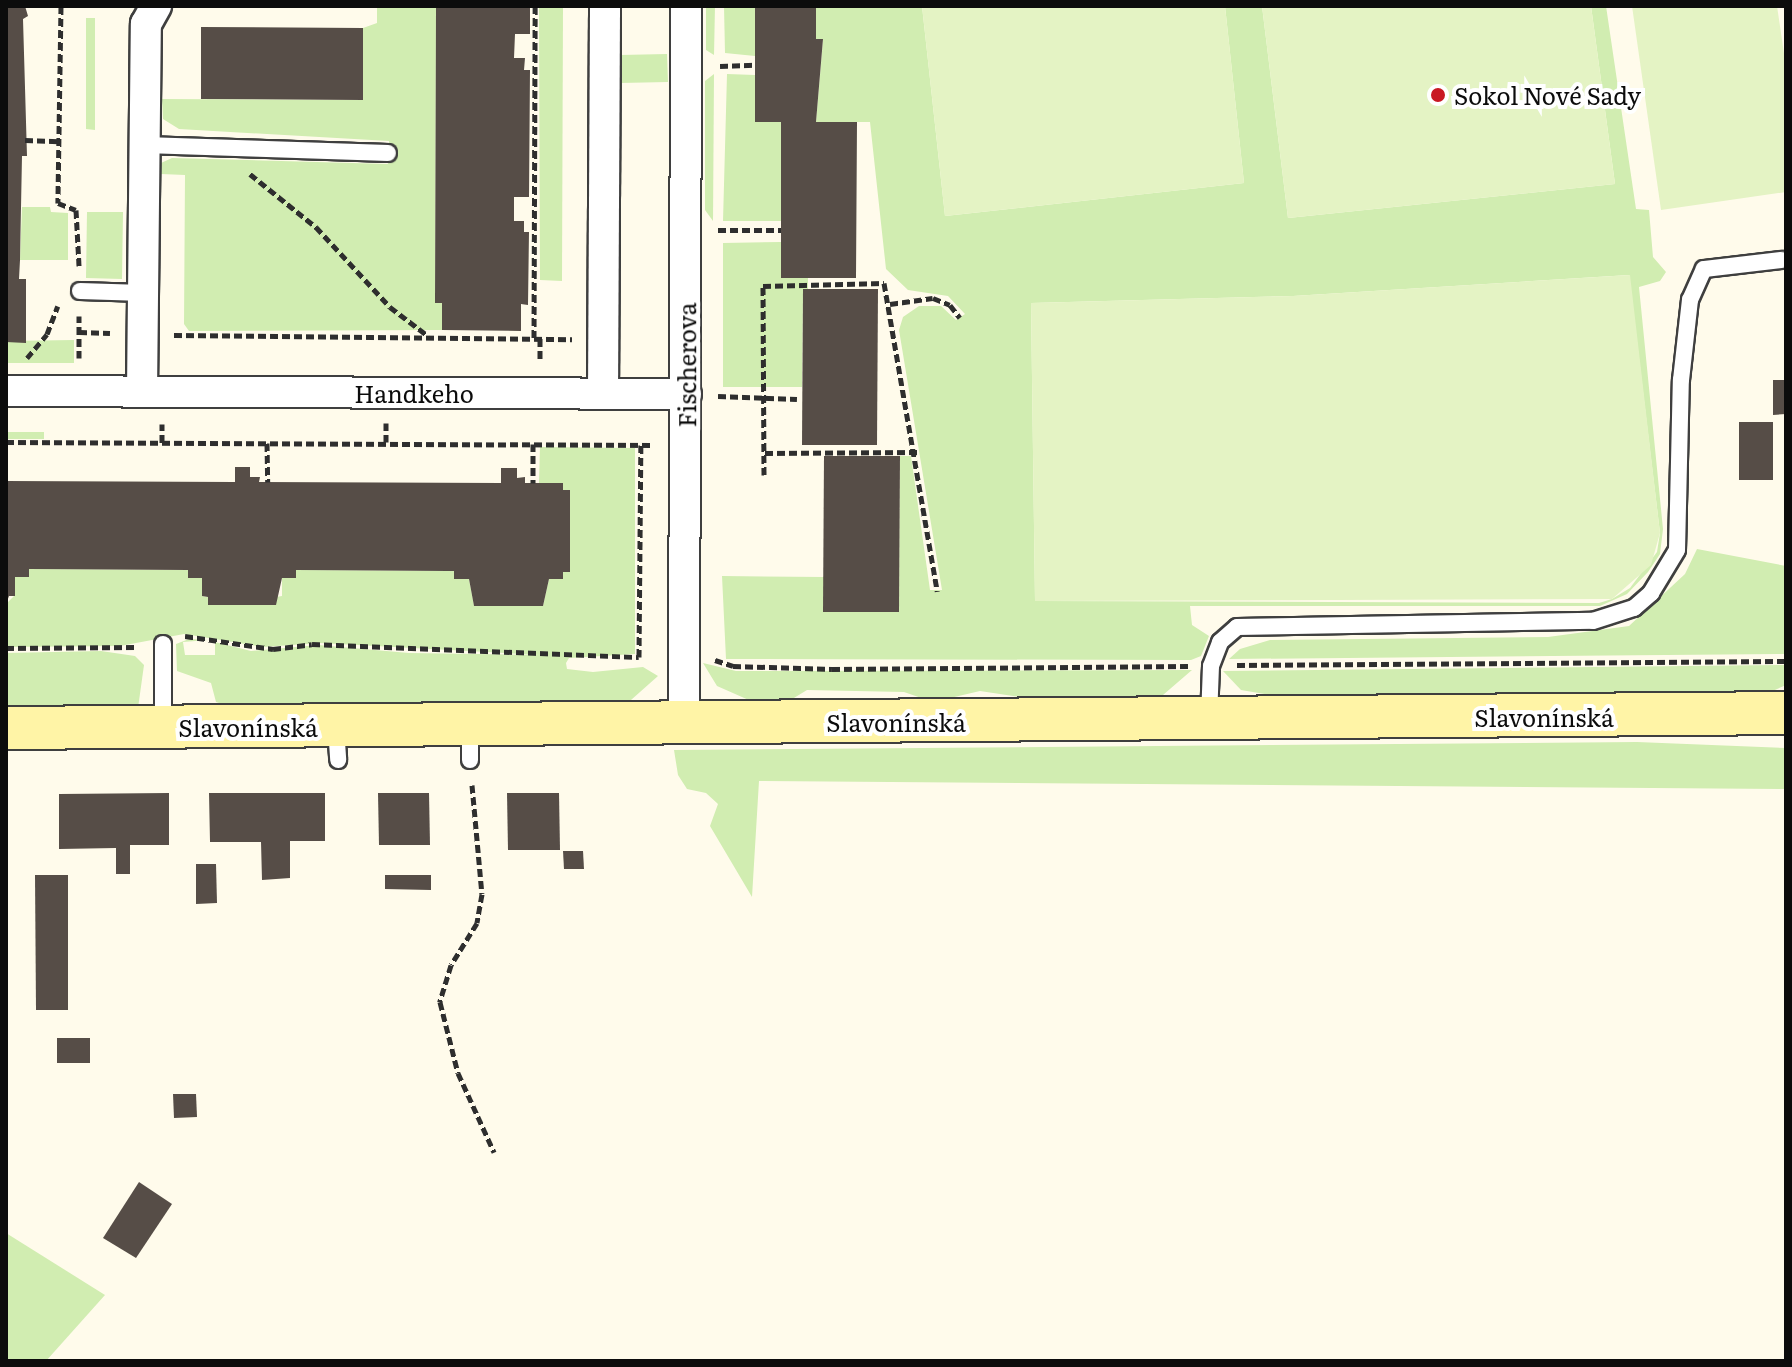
<!DOCTYPE html>
<meta charset="utf-8">
<style>
body{margin:0}
#map{position:relative;width:1792px;height:1367px;overflow:hidden;background:#fffbeb;font-family:Literata,serif}
div>[style]{position:absolute}
[style*='--x']{left:calc(var(--x)*1px);top:calc(var(--y)*1px);width:calc(var(--w)*1px);rotate:calc(var(--a)*1deg)}
.green>*{inset:0;background:#d1edb1}
.pitch>*{inset:0;background:#e4f3c4}
.building>*{inset:0;background:#564d47}
.path>*{height:5px;margin-top:-2.5px;transform-origin:0;background:repeating-linear-gradient(90deg,#2e2e2e 0 8px,transparent 0 12px)}
.roads{filter:drop-shadow(2px 0 #3f3f3f) drop-shadow(-2px 0 #3f3f3f) drop-shadow(0 2px #3f3f3f) drop-shadow(0 -2px #3f3f3f)}
.lane>*{height:16px;margin:-8px;padding:0 8px;transform-origin:8px;border-radius:8px;background:#fff}
.street>*{height:30px;margin:-15px;padding:0 15px;transform-origin:15px;border-radius:15px;background:#fff}
.secondary>*{height:42px;margin:-21px;padding:0 21px;transform-origin:21px;border-radius:21px;background:#fff4a6}
.dots>*{width:22px;height:22px;translate:-50% -50%;box-sizing:border-box;border:4px solid #fff;border-radius:50%}
span{translate:-50% -50%;white-space:nowrap;text-align:center;line-height:1.15;-webkit-text-stroke:8px #fff;paint-order:stroke}
.poi-label{font-size:24px;color:#0c0c0c}
.left{translate:0 -50%;text-align:left}
.street-label{font-size:24px;color:#0c0c0c}
.frame{position:absolute;inset:0;border:8px solid #0c0c0c;pointer-events:none}
</style>
<div id="map">
<div class="green">
<div style="clip-path:polygon(377px 6px,436px 6px,435px 303px,442px 303px,442px 330px,189px 331px,184px 324px,185px 175px,161px 174px,161px 163px,172px 158px,388px 164px,389px 141px,179px 129px,163px 119px,162px 99px,362px 100px,363px 28px,377px 23px)"></div>
<div style="clip-path:polygon(539px 6px,563px 6px,562px 281px,540px 280px)"></div>
<div style="clip-path:polygon(706px 6px,715px 6px,714px 55px,706px 50px)"></div>
<div style="clip-path:polygon(724px 6px,755px 6px,755px 56px,725px 53px)"></div>
<div style="clip-path:polygon(evenodd,816px 6px,922px 6px,945px 216px,1244px 183px,1225px 6px,1262px 6px,1288px 218px,1615px 184px,1591px 6px,1606px 6px,1636px 209px,1649px 210px,1653px 257px,1666px 272px,1660px 281px,1639px 287px,1663px 529px,1660px 554px,1648px 572px,1627px 594px,1600px 606px,1190px 606px,1192px 625px,1209px 636px,1201px 656px,1191px 660px,726px 659px,722px 576px,824px 577px,824px 612px,899px 612px,900px 456px,911px 456px,930px 590px,942px 590px,899px 330px,903px 317px,919px 306px,941px 306px,956px 320px,965px 314px,948px 296px,908px 290px,886px 269px,870px 122px,816px 122px,823px 40px,816px 39px,816px 6px,1629px 275px,1660px 533px,1657px 552px,1630px 588px,1612px 599px,1599px 603px,1035px 601px,1031px 303px,1293px 296px,1629px 275px)"></div>
<div style="clip-path:polygon(86px 18px,95px 18px,95px 130px,86px 129px)"></div>
<div style="clip-path:polygon(667px 54px,668px 82px,620px 83px,620px 55px)"></div>
<div style="clip-path:polygon(714px 74px,713px 221px,705px 210px,705px 81px)"></div>
<div style="clip-path:polygon(727px 74px,755px 75px,755px 122px,781px 122px,781px 221px,723px 221px)"></div>
<div style="clip-path:polygon(22px 207px,50px 207px,51px 212px,68px 213px,68px 260px,20px 260px)"></div>
<div style="clip-path:polygon(87px 212px,123px 212px,122px 279px,86px 278px)"></div>
<div style="clip-path:polygon(781px 242px,781px 278px,808px 278px,808px 289px,803px 290px,802px 387px,723px 387px,723px 243px)"></div>
<div style="clip-path:polygon(74px 340px,74px 363px,6px 363px,6px 341px)"></div>
<div style="clip-path:polygon(6px 432px,44px 432px,44px 439px,6px 439px)"></div>
<div style="clip-path:polygon(540px 447px,635px 448px,635px 654px,569px 658px,566px 663px,567px 669px,593px 672px,643px 667px,658px 676px,631px 700px,228px 706px,216px 702px,211px 683px,177px 671px,176px 644px,189px 639px,208px 640px,183px 642px,185px 655px,215px 655px,215px 642px,251px 651px,318px 645px,409px 653px,540px 655px,320px 643px,263px 647px,184px 634px,120px 646px,6px 647px,6px 604px,15px 595px,15px 577px,29px 569px,188px 570px,188px 578px,202px 578px,202px 596px,208px 597px,208px 605px,276px 605px,276px 597px,282px 596px,282px 578px,296px 578px,296px 570px,448px 571px,454px 571px,454px 579px,469px 579px,474px 606px,543px 606px,549px 579px,563px 579px,563px 572px,570px 571px,570px 491px,563px 490px,563px 483px,539px 483px)"></div>
<div style="clip-path:polygon(1697px 549px,1786px 566px,1786px 654px,1229px 659px,1240px 649px,1270px 640px,1548px 637px,1629px 626px,1685px 574px)"></div>
<div style="clip-path:polygon(101px 651px,135px 656px,144px 665px,138px 708px,6px 709px,6px 653px)"></div>
<div style="clip-path:polygon(703px 663px,736px 671px,1192px 670px,1163px 695px,1144px 700px,1039px 700px,980px 691px,933px 702px,904px 692px,807px 690px,789px 701px,751px 701px,717px 686px)"></div>
<div style="clip-path:polygon(1786px 665px,1786px 685px,1768px 693px,1301px 700px,1241px 690px,1223px 671px)"></div>
<div style="clip-path:polygon(1637px 742px,1786px 748px,1786px 789px,759px 781px,752px 897px,710px 826px,718px 804px,706px 793px,687px 789px,678px 775px,674px 750px)"></div>
<div style="clip-path:polygon(6px 1233px,105px 1295px,46px 1361px,6px 1361px)"></div>
</div>
<div class="pitch">
<div style="clip-path:polygon(922px 6px,1225px 6px,1244px 183px,945px 216px)"></div>
<div style="clip-path:polygon(1262px 6px,1591px 6px,1615px 184px,1288px 218px)"></div>
<div style="clip-path:polygon(1632px 6px,1777px 6px,1786px 67px,1786px 192px,1661px 210px)"></div>
<div style="clip-path:polygon(1630px 275px,1660px 533px,1651px 565px,1612px 599px,1035px 601px,1031px 303px,1293px 296px)"></div>
</div>
<div class="building">
<div style="clip-path:polygon(6px 6px,25px 6px,28px 16px,23px 19px,27px 156px,22px 156px,20px 260px,19px 279px,26px 279px,26px 343px,6px 342px)"></div>
<div style="clip-path:polygon(436px 6px,530px 6px,530px 34px,515px 34px,514px 58px,525px 58px,524px 70px,530px 70px,529px 197px,514px 197px,514px 221px,524px 221px,524px 232px,529px 232px,528px 305px,521px 304px,521px 331px,442px 330px,442px 303px,435px 303px)"></div>
<div style="clip-path:polygon(755px 6px,816px 6px,816px 39px,823px 39px,816px 122px,857px 122px,856px 278px,781px 278px,781px 122px,755px 122px)"></div>
<div style="clip-path:polygon(201px 27px,363px 28px,363px 100px,201px 99px)"></div>
<div style="clip-path:polygon(803px 289px,878px 289px,877px 445px,802px 445px)"></div>
<div style="clip-path:polygon(1773px 380px,1786px 380px,1786px 414px,1773px 415px)"></div>
<div style="clip-path:polygon(1739px 422px,1773px 422px,1773px 480px,1739px 480px)"></div>
<div style="clip-path:polygon(824px 456px,900px 456px,899px 612px,823px 612px)"></div>
<div style="clip-path:polygon(235px 467px,250px 467px,250px 477px,260px 477px,259px 482px,501px 483px,501px 468px,517px 468px,517px 478px,525px 477px,525px 483px,563px 483px,563px 490px,570px 490px,570px 572px,563px 572px,563px 579px,549px 579px,543px 606px,474px 606px,469px 579px,454px 579px,454px 571px,448px 571px,296px 570px,296px 578px,282px 578px,276px 605px,208px 605px,208px 597px,202px 596px,202px 578px,188px 578px,188px 570px,29px 569px,29px 577px,15px 577px,15px 596px,9px 596px,6px 604px,6px 481px,235px 482px)"></div>
<div style="clip-path:polygon(169px 793px,169px 845px,130px 845px,130px 874px,116px 874px,116px 848px,59px 849px,59px 794px)"></div>
<div style="clip-path:polygon(209px 793px,325px 793px,325px 841px,290px 841px,290px 878px,262px 880px,261px 842px,210px 842px)"></div>
<div style="clip-path:polygon(378px 793px,429px 793px,430px 845px,379px 845px)"></div>
<div style="clip-path:polygon(507px 793px,559px 793px,560px 850px,508px 850px)"></div>
<div style="clip-path:polygon(563px 851px,583px 851px,584px 869px,564px 869px)"></div>
<div style="clip-path:polygon(196px 864px,216px 864px,217px 903px,196px 904px)"></div>
<div style="clip-path:polygon(35px 875px,68px 875px,68px 1010px,36px 1010px)"></div>
<div style="clip-path:polygon(385px 875px,431px 875px,431px 890px,385px 889px)"></div>
<div style="clip-path:polygon(57px 1038px,90px 1038px,90px 1063px,57px 1063px)"></div>
<div style="clip-path:polygon(173px 1094px,196px 1094px,197px 1117px,174px 1118px)"></div>
<div style="clip-path:polygon(139px 1182px,172px 1204px,136px 1258px,103px 1238px)"></div>
</div>
<div class="path">
<div style="--x:61;--y:6;--w:197;--a:90.9"></div>
<div style="--x:58;--y:203;--w:19;--a:21"></div>
<div style="--x:76;--y:210;--w:56;--a:86.9"></div>
<div style="--x:720;--y:66;--w:35;--a:-2"></div>
<div style="--x:25;--y:140;--w:34;--a:2"></div>
<div style="--x:250;--y:174;--w:85;--a:38.8"></div>
<div style="--x:316;--y:227;--w:109;--a:47.2"></div>
<div style="--x:390;--y:307;--w:48;--a:37.3"></div>
<div style="--x:718;--y:230;--w:63;--a:0"></div>
<div style="--x:890;--y:304;--w:43;--a:-7.9"></div>
<div style="--x:933;--y:298;--w:18;--a:22"></div>
<div style="--x:950;--y:305;--w:16;--a:52"></div>
<div style="--x:79;--y:332;--w:31;--a:2"></div>
<div style="--x:174;--y:335;--w:398;--a:0.6"></div>
<div style="--x:534;--y:338;--w:332;--a:-89.8"></div>
<div style="--x:540;--y:338;--w:23;--a:90"></div>
<div style="--x:27;--y:358;--w:31;--a:-50"></div>
<div style="--x:47;--y:334;--w:30;--a:-69"></div>
<div style="--x:79;--y:358;--w:42;--a:-90"></div>
<div style="--x:718;--y:396;--w:79;--a:2.2"></div>
<div style="--x:386;--y:423;--w:19;--a:90"></div>
<div style="--x:6;--y:442;--w:647;--a:0.27"></div>
<div style="--x:162;--y:443;--w:19;--a:-90"></div>
<div style="--x:267;--y:443;--w:39;--a:89"></div>
<div style="--x:533;--y:444;--w:39;--a:90"></div>
<div style="--x:765;--y:453;--w:152;--a:-0.4"></div>
<div style="--x:764;--y:475;--w:189;--a:-90.3"></div>
<div style="--x:763;--y:286;--w:121;--a:-1.4"></div>
<div style="--x:884;--y:283;--w:313;--a:80.2"></div>
<div style="--x:185;--y:636;--w:89;--a:8.4"></div>
<div style="--x:273;--y:649;--w:39;--a:-7"></div>
<div style="--x:312;--y:644;--w:327;--a:2.3"></div>
<div style="--x:639;--y:657;--w:212;--a:-89.5"></div>
<div style="--x:6;--y:648;--w:131;--a:-0.4"></div>
<div style="--x:715;--y:660;--w:19;--a:18"></div>
<div style="--x:733;--y:666;--w:99;--a:1.7"></div>
<div style="--x:832;--y:669;--w:356;--a:-0.5"></div>
<div style="--x:1237;--y:665;--w:549;--a:-0.42"></div>
<div style="--x:472;--y:785;--w:109;--a:84.8"></div>
<div style="--x:482;--y:894;--w:29;--a:100"></div>
<div style="--x:477;--y:923;--w:49;--a:121.8"></div>
<div style="--x:451;--y:965;--w:39;--a:107"></div>
<div style="--x:440;--y:1002;--w:73;--a:75.8"></div>
<div style="--x:458;--y:1073;--w:87;--a:65.5"></div>
</div>
<div class="roads">
<div class="lane">
<div style="--x:145;--y:145;--w:243;--a:1.9"></div>
<div style="--x:80;--y:291;--w:63;--a:1.8"></div>
<div style="--x:1209;--y:718;--w:52;--a:-87.8"></div>
<div style="--x:1211;--y:666;--w:26;--a:-69"></div>
<div style="--x:1220;--y:642;--w:23;--a:-41"></div>
<div style="--x:1237;--y:627;--w:356;--a:-1"></div>
<div style="--x:1593;--y:621;--w:43;--a:-17.6"></div>
<div style="--x:1634;--y:608;--w:23;--a:-41"></div>
<div style="--x:1651;--y:593;--w:50;--a:-58.8"></div>
<div style="--x:1677;--y:550;--w:170;--a:-88.7"></div>
<div style="--x:1681;--y:380;--w:81;--a:-83.6"></div>
<div style="--x:1690;--y:300;--w:34;--a:-66"></div>
<div style="--x:1704;--y:269;--w:78;--a:-6.7"></div>
<div style="--x:163;--y:725;--w:81;--a:-90"></div>
<div style="--x:470;--y:725;--w:35;--a:90"></div>
<div style="--x:336;--y:728;--w:32;--a:86"></div>
</div>
<div class="street">
<div style="--x:6;--y:391;--w:680;--a:0.25"></div>
<div style="--x:142;--y:392;--w:368;--a:-89.4"></div>
<div style="--x:146;--y:24;--w:21;--a:-61"></div>
<div style="--x:603;--y:394;--w:388;--a:-89.7"></div>
<div style="--x:684;--y:723;--w:717;--a:-89.84"></div>
</div>
<div class="secondary">
<div style="--x:6;--y:728;--w:1780;--a:-0.48"></div>
</div>
</div>
<div class="dots">
<div style="left:1438px;top:95px;background:#c91823"></div>
</div>
<div class="poi-label">
<span class="left" style="left:1454px;top:95px">Sokol Nové Sady</span>
</div>
<div class="street-label">
<span style="left:686px;top:365px;rotate:-90deg">Fischerova</span>
<span style="left:414px;top:393px">Handkeho</span>
<span style="left:1544px;top:717px">Slavonínská</span>
<span style="left:896px;top:722px">Slavonínská</span>
<span style="left:248px;top:727px">Slavonínská</span>
</div>
<div class="frame"></div>
</div>
